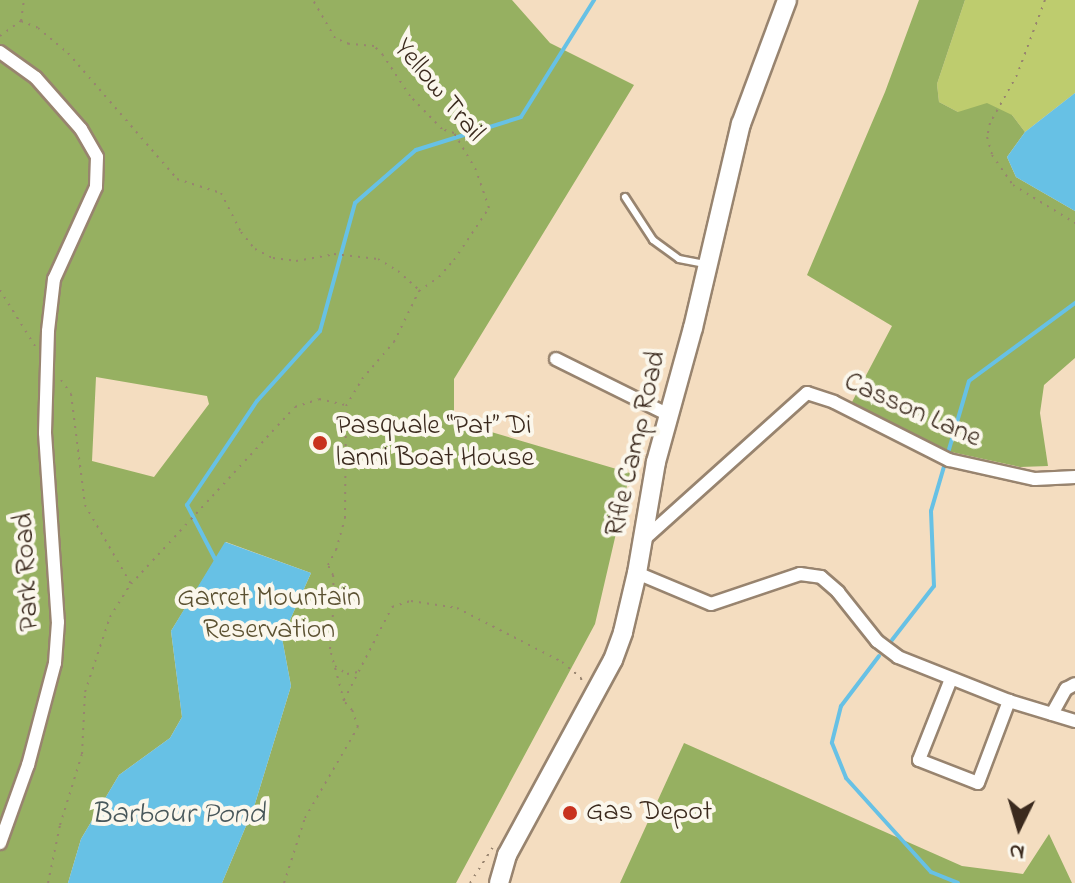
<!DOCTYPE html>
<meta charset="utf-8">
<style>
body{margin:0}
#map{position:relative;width:1075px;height:883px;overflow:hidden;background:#f4ddc0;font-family:"Indie Flower",sans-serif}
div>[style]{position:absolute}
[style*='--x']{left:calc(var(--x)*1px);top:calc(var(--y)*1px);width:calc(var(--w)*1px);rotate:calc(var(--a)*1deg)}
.green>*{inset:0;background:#becc6e}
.forest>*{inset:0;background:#96b061}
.water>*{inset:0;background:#67c1e5}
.stream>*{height:4px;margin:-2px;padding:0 2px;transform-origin:2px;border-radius:2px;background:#67c1e5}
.path>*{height:2px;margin-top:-1px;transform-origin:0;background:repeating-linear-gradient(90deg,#98846f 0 2px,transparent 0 8px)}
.roads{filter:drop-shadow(2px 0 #98846f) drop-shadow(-2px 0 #98846f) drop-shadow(0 2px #98846f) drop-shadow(0 -2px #98846f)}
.lane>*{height:6px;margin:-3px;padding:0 3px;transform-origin:3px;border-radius:3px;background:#fff}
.street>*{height:12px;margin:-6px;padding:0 6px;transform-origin:6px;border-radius:6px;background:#fff}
.secondary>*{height:18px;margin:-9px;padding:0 9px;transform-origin:9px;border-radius:9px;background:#fff}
.dots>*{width:22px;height:22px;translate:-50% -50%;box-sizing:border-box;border:4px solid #fbf7ec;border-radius:50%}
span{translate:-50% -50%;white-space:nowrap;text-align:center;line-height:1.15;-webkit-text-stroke:8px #fbf7ec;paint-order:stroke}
.street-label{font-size:28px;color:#3b2a1e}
.poi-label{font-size:28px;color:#3b2a1e}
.left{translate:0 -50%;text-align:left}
.park-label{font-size:28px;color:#5c5232}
.water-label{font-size:30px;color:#48575a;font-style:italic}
.north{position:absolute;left:979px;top:787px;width:80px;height:80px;-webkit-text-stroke:6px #fbf7ec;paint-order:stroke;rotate:185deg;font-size:22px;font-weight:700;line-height:32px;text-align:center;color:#3b2a1e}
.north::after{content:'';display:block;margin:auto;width:28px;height:36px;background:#3b2a1e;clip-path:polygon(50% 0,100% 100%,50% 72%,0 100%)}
</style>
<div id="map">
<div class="green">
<div style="clip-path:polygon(965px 0,1075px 0,1075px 93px,1025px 132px,1012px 115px,958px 112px,939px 102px,937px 84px)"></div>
</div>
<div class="forest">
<div style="clip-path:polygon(evenodd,0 0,512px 0,550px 43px,634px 85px,454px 379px,454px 421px,630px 473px,595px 624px,456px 883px,222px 883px,254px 807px,291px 686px,282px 638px,311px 573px,226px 542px,171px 631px,182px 717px,170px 738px,119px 775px,81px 839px,68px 883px,0 883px,0 0,96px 377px,207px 396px,209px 404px,154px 477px,92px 461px,96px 377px)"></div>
<div style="clip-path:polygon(919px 0,965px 0,937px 84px,939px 102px,958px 112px,987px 103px,1012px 115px,1025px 132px,1007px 157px,1016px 177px,1075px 211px,1075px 358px,1044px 385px,1040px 413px,1048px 466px,1020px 467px,942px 450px,852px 402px,892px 326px,807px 275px,885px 92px)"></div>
<div style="clip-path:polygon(684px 743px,962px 866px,1023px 874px,1049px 834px,1072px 883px,620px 883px)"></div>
</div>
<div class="water">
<div style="clip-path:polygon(1075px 93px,1075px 211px,1016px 177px,1007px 157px,1025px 132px)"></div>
<div style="clip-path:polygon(225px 542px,311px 573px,282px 638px,291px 686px,254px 807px,222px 883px,68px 883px,81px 839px,119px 775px,170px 738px,182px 717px,171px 631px)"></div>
</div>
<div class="stream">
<div style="--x:215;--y:559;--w:61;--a:-117.4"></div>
<div style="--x:187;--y:505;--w:125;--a:-56.1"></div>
<div style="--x:257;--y:401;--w:94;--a:-48"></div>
<div style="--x:320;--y:331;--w:133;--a:-74.7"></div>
<div style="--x:355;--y:203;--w:81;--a:-41"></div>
<div style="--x:416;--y:150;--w:110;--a:-17.4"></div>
<div style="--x:521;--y:117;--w:138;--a:-58"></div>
<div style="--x:892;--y:640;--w:68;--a:-52.1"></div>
<div style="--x:934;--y:586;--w:75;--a:-92.3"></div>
<div style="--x:931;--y:511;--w:135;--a:-73.7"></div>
<div style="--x:969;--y:381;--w:132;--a:-36.3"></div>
<div style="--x:879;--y:656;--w:63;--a:127.2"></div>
<div style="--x:841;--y:706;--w:38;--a:104"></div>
<div style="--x:832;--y:743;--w:38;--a:68"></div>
<div style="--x:846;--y:778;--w:127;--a:47.9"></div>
<div style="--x:931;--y:872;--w:29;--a:22"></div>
</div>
<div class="path">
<div style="--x:1045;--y:0;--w:80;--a:110.5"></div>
<div style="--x:1017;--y:75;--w:55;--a:119.4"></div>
<div style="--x:990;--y:123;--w:14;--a:102"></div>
<div style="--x:987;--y:137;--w:19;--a:74"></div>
<div style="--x:992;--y:155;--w:37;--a:55"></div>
<div style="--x:1013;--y:185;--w:73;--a:31.5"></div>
<div style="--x:21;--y:21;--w:18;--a:22"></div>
<div style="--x:38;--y:28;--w:39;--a:40"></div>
<div style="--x:68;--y:53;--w:167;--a:49.1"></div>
<div style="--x:177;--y:179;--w:46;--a:17.7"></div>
<div style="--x:221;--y:193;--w:44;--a:62.9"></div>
<div style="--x:241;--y:232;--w:22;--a:51"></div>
<div style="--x:255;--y:249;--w:20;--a:27"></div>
<div style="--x:273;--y:258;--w:23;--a:7"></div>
<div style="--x:296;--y:261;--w:39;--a:-10"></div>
<div style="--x:334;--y:254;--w:44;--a:6.5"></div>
<div style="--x:378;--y:259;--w:23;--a:31"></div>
<div style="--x:398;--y:271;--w:28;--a:42"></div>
<div style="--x:0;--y:36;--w:26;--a:-36"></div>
<div style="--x:21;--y:21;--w:21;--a:-82"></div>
<div style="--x:0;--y:290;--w:66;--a:58"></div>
<div style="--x:61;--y:380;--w:17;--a:54"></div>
<div style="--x:71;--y:394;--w:112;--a:82.8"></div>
<div style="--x:85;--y:505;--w:91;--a:59.8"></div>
<div style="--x:131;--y:584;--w:241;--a:-47.2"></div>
<div style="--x:295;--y:407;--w:25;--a:-18"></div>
<div style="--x:319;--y:399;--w:27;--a:13"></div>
<div style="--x:335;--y:666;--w:14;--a:34"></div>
<div style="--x:347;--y:674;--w:11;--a:-10"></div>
<div style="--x:344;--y:700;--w:105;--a:-62.7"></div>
<div style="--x:392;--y:607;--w:20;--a:-18"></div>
<div style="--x:411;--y:601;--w:47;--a:8.7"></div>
<div style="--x:457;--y:608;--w:118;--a:27.2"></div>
<div style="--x:562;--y:662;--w:25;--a:40"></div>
<div style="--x:581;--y:678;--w:7;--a:82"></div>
<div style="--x:48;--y:883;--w:59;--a:-78.3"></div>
<div style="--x:60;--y:825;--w:74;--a:-72.8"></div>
<div style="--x:82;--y:754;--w:62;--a:-87.2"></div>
<div style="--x:85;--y:692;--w:79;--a:-71.6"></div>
<div style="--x:110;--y:617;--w:38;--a:-58"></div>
<div style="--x:284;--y:883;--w:68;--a:-72.1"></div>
<div style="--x:305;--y:818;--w:105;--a:-59.8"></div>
<div style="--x:358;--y:727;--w:18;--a:-109"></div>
<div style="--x:352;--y:710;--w:12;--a:-132"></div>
<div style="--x:344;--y:701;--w:54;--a:-105.1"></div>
<div style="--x:330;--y:649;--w:48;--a:-85.2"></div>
<div style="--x:334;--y:601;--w:26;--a:-92"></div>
<div style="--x:333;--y:575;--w:11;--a:-117"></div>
<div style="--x:328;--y:565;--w:17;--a:-62"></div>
<div style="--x:336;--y:550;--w:33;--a:-74"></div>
<div style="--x:345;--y:518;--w:112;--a:-89.5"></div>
<div style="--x:346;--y:406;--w:31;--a:-59"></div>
<div style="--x:362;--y:379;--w:49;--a:-49.1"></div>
<div style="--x:394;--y:342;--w:57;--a:-63.9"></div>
<div style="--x:419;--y:291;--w:24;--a:-35"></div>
<div style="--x:439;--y:277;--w:23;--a:-49"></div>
<div style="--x:454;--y:260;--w:63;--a:-56.1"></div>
<div style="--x:489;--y:208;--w:40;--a:-108.9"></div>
<div style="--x:476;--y:170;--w:43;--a:-120.7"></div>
<div style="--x:454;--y:133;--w:13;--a:-162"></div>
<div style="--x:442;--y:129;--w:46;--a:-134.1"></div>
<div style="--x:410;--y:96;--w:49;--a:-123.4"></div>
<div style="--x:383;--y:55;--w:13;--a:-135"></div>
<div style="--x:374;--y:46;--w:25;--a:-175"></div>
<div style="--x:349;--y:44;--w:15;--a:-157"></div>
<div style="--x:335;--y:38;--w:44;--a:-120.1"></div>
<div style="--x:470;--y:883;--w:43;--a:-57.4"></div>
</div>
<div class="roads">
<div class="lane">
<div style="--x:625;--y:197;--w:51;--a:56.9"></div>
<div style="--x:653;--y:240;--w:32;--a:36"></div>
<div style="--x:679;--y:259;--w:25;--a:11"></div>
</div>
<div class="street">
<div style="--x:0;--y:52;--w:44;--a:35.8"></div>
<div style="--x:36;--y:78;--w:68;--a:48.6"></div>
<div style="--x:81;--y:129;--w:32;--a:60"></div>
<div style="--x:97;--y:157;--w:30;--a:92"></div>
<div style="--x:96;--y:187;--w:101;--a:114.5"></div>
<div style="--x:54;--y:279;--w:52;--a:96.6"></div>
<div style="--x:48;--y:331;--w:102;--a:91.7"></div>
<div style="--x:45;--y:433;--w:189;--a:86.1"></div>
<div style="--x:58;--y:622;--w:41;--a:94.2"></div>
<div style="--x:55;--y:663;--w:106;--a:104.8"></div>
<div style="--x:28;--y:765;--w:83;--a:109.7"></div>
<div style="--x:556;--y:359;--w:126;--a:26.4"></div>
<div style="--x:641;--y:542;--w:223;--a:-41.9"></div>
<div style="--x:807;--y:393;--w:28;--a:18"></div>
<div style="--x:834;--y:402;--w:129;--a:26.8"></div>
<div style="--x:949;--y:460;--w:88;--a:12.5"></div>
<div style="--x:1035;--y:479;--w:40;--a:-2.9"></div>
<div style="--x:637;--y:573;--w:80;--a:22.7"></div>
<div style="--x:711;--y:604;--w:94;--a:-18.6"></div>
<div style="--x:800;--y:574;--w:21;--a:8"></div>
<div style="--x:821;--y:577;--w:23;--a:41"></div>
<div style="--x:838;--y:592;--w:63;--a:51.5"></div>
<div style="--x:877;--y:641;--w:26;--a:37"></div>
<div style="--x:898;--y:657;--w:119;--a:21.6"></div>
<div style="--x:1009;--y:701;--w:69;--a:16.9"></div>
<div style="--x:951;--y:679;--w:87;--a:111.6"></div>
<div style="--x:919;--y:760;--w:63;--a:21.3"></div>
<div style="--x:978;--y:783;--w:88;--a:-69.3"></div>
<div style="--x:1052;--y:714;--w:29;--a:-61"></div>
<div style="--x:1066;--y:689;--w:10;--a:-29"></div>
</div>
<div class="secondary">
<div style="--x:499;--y:883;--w:29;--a:-74"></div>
<div style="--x:507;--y:855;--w:222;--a:-61.5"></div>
<div style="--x:613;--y:660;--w:30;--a:-70"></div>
<div style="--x:623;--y:632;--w:61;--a:-76.7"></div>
<div style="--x:637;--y:573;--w:113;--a:-80.3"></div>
<div style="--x:656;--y:462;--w:139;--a:-74.6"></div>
<div style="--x:693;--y:328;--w:210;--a:-76.8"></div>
<div style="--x:741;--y:124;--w:132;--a:-69.6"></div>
</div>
</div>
<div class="dots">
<div style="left:320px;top:443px;background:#c8321e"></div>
<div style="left:570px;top:813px;background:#c8321e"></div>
</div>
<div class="street-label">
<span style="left:438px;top:91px;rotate:50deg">Yellow Trail</span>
<span style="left:912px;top:411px;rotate:24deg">Casson Lane</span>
<span style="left:637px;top:444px;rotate:-77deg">Rifle Camp Road</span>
<span style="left:28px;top:572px;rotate:-93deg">Park Road</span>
</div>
<div class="poi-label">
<span class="left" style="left:336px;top:443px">Pasquale “Pat” Di<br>lanni Boat House</span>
<span class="left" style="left:586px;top:813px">Gas Depot</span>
</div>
<div class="park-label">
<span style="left:269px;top:615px">Garret Mountain<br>Reservation</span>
</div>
<div class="water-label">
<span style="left:178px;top:815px">Barbour Pond</span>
</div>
<div class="north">N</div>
</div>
